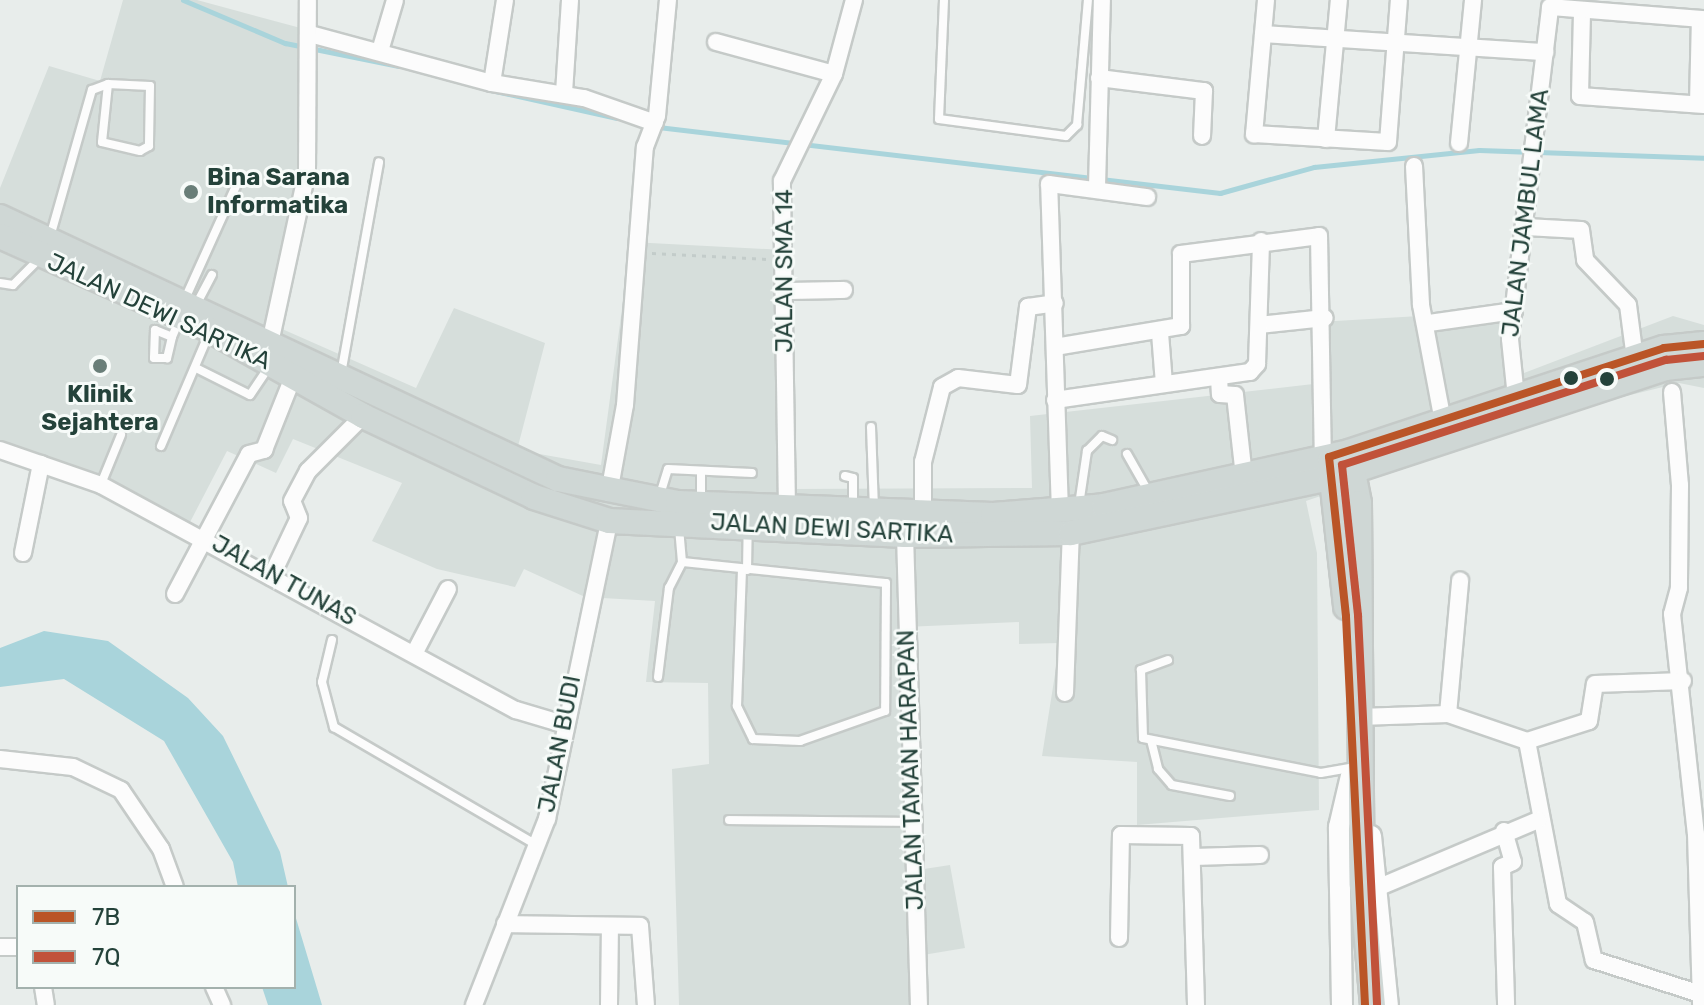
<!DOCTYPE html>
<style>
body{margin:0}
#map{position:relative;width:1704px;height:1005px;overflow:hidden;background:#e8edeb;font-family:Rubik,sans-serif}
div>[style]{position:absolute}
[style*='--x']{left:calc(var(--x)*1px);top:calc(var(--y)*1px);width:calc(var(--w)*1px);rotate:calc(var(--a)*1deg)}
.built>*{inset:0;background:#d6dedb}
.water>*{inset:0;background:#a9d4db}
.stream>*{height:5px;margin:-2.5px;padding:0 2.5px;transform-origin:2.5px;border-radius:2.5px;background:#a9d4db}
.path>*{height:3px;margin-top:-1.5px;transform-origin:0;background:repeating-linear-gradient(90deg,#c3ccca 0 4px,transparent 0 10px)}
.roads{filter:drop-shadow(2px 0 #c5cac8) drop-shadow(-2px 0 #c5cac8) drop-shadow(0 2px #c5cac8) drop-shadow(0 -2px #c5cac8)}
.service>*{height:8px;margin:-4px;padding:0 4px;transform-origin:4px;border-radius:4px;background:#fcfcfc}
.minor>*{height:16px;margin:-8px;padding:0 8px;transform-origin:8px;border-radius:8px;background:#fcfcfc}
.tertiary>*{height:20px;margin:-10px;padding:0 10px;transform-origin:10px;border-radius:10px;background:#fcfcfc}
.primary>*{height:24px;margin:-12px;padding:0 12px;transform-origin:12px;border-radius:12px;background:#cfd7d5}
.bus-1>*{height:8px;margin:-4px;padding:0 4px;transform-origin:4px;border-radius:4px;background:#ba5527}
.bus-2>*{height:8px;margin:-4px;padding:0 4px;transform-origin:4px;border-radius:4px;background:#c1523a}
.dots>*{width:22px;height:22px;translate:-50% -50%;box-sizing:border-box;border:4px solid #f7fbf9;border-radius:50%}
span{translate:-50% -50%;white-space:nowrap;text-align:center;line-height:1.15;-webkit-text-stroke:6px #f7fbf9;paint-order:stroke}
.poi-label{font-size:24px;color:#24423a;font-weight:700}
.left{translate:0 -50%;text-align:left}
.street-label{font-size:24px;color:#24423a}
.legend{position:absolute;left:16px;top:885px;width:280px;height:104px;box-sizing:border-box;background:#f7fbf9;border:2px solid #a3b1ad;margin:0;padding:10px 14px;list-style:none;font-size:24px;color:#24423a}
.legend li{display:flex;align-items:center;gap:16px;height:40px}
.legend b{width:40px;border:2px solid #a3b1ad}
</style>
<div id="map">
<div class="built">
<div style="clip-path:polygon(123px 0,197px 0,308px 30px,304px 186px,273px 325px,416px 388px,454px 308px,545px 343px,517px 450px,601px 465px,631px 242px,784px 250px,791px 489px,1032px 488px,1030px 416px,1322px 383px,1319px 322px,1503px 311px,1519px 375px,1673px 316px,1704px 325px,1704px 388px,1679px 383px,1582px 407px,1306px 501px,1317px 553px,1319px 810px,1137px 825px,1137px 762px,1042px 756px,1060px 643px,1019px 644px,1019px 622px,905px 627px,911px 871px,950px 865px,965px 948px,917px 956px,922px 1005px,679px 1005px,672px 769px,709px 764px,708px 683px,646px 682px,655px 601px,585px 597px,524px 569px,515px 587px,437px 569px,372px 541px,402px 483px,293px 439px,276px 473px,227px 451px,188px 526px,0 445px,0 188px,49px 66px,100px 81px)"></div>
</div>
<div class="water">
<div style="clip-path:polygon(44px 631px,108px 641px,188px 698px,223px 736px,280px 852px,288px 887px,238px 887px,233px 862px,164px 741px,64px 679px,0 687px,0 648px)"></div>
<div style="clip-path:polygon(294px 913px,295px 915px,322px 1005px,268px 1005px,262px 987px,294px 987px)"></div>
</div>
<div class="stream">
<div style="--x:183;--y:0;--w:111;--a:22.9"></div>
<div style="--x:285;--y:43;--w:116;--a:11.4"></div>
<div style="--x:486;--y:89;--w:134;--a:12.5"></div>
<div style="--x:658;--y:127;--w:566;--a:6.7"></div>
<div style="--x:1220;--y:193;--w:98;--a:-15.5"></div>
<div style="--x:1314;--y:167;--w:166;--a:-5.9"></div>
<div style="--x:1479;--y:150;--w:225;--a:2"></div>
</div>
<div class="path">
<div style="--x:652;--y:253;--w:116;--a:3"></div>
</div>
<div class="roads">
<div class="service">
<div style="--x:944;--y:0;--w:119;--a:92.4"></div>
<div style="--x:939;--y:119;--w:128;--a:7.6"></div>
<div style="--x:1066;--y:136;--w:16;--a:-45"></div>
<div style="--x:1077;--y:125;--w:125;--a:-85"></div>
<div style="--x:50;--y:237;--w:153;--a:-74.1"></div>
<div style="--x:92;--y:90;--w:17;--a:-21"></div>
<div style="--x:108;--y:84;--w:42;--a:2.7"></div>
<div style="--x:150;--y:86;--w:60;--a:91"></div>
<div style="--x:149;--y:146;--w:10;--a:151"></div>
<div style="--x:140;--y:151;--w:39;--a:-167"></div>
<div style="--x:102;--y:142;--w:58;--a:-84.1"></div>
<div style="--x:0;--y:283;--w:13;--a:9"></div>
<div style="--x:13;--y:285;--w:40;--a:-45"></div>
<div style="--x:185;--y:299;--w:124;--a:-65.7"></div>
<div style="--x:196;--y:305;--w:34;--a:-62"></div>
<div style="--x:172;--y:337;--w:22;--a:103"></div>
<div style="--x:167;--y:358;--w:13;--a:180"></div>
<div style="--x:154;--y:358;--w:28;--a:-88"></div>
<div style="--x:155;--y:330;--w:18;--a:22"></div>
<div style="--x:172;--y:337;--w:21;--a:-67"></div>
<div style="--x:196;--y:368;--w:60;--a:26.6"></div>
<div style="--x:250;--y:395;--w:34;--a:-56"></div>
<div style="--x:341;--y:374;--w:215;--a:-79.8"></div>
<div style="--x:871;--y:427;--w:80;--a:87.9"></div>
<div style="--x:161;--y:446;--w:125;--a:-66.9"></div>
<div style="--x:1127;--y:454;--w:43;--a:60.4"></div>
<div style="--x:701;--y:471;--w:28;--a:90"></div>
<div style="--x:845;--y:476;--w:8;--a:14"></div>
<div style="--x:853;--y:478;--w:28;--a:90"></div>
<div style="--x:101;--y:484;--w:53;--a:-67.8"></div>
<div style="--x:659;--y:498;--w:30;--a:-73"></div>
<div style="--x:668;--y:469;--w:84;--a:2.7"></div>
<div style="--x:1079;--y:505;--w:55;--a:-81.6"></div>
<div style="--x:1087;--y:451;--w:21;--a:-45"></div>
<div style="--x:1102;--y:436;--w:11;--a:22"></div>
<div style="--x:682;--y:562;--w:205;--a:5.9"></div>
<div style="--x:886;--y:583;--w:128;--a:90.4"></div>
<div style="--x:885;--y:711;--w:90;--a:160.6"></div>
<div style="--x:800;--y:741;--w:47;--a:-177.6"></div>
<div style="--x:753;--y:739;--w:37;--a:-116"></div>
<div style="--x:737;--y:706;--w:136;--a:-87.9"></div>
<div style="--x:747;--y:570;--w:39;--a:-89"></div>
<div style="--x:332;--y:640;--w:43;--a:103.4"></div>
<div style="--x:322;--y:682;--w:47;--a:75.1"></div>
<div style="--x:334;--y:727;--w:230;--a:30.2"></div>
<div style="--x:1168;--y:660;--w:29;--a:160"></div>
<div style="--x:1141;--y:670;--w:68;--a:88.3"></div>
<div style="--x:1143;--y:738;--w:181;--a:11.1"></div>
<div style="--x:1321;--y:773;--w:29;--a:-10"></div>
<div style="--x:658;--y:677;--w:90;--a:-83"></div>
<div style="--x:669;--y:588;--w:29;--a:-63"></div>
<div style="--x:682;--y:562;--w:36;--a:-95"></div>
<div style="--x:1151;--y:740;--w:30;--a:76"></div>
<div style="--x:1158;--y:769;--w:21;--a:49"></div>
<div style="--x:1172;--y:785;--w:59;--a:10.7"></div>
<div style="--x:729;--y:820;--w:183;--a:0.6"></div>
</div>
<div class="minor">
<div style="--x:1266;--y:0;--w:135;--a:95.1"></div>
<div style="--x:1254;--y:134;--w:134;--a:3.4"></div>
<div style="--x:1388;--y:142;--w:142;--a:-85.6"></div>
<div style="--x:1582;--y:13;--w:83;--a:91.4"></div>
<div style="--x:1580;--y:96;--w:124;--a:4.2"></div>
<div style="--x:310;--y:34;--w:188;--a:15.1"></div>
<div style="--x:492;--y:83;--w:93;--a:9.3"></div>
<div style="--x:584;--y:98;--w:75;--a:19.4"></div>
<div style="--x:1263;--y:34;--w:283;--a:3.7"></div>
<div style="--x:716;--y:42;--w:122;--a:15.2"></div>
<div style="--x:380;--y:51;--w:53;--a:-73.6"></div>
<div style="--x:1099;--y:78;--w:106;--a:7.1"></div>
<div style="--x:1204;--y:91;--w:45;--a:92.5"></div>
<div style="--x:492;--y:83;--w:84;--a:-81.1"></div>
<div style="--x:564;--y:93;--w:93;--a:-86.3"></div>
<div style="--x:1698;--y:104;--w:85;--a:-88.7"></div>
<div style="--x:1326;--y:139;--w:140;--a:-84.7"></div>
<div style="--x:1459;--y:143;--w:144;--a:-84.4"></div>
<div style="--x:1414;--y:166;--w:139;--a:87.1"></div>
<div style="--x:1421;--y:305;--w:118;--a:79.3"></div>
<div style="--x:1097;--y:187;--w:187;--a:-88.5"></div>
<div style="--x:1526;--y:227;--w:55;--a:3.1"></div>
<div style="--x:1581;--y:230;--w:30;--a:82"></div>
<div style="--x:1585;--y:260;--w:62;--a:46.3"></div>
<div style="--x:1628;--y:305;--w:54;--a:82.6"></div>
<div style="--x:784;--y:291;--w:60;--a:-1"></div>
<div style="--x:1429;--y:323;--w:86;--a:-8"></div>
<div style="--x:1259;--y:325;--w:66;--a:-6.1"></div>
<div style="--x:1160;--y:333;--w:51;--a:85.5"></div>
<div style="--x:270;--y:343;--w:175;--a:-77.8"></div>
<div style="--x:307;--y:172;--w:172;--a:-89.7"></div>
<div style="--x:1055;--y:347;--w:128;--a:-9.5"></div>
<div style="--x:1181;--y:326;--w:72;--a:-90"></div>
<div style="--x:1181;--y:254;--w:139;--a:-7.4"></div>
<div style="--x:1319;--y:236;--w:222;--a:89"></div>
<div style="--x:1219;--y:377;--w:17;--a:87"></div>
<div style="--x:1220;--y:394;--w:15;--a:4"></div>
<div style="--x:1235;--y:395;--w:81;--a:83.7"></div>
<div style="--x:1672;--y:392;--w:93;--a:85.1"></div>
<div style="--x:1680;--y:485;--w:103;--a:90.6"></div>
<div style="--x:1679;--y:588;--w:27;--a:105"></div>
<div style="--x:1672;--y:614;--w:221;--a:83.8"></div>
<div style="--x:1696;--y:834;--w:171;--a:88.3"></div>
<div style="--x:1055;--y:400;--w:197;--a:-8.2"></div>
<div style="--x:1250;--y:372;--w:11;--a:-49"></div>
<div style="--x:1257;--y:364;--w:123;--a:-88.1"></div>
<div style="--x:1517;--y:407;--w:68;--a:-95.9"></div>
<div style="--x:1510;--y:339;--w:334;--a:-83.1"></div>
<div style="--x:1550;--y:7;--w:154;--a:4.5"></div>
<div style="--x:0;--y:450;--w:107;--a:19.1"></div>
<div style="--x:101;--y:485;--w:472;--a:28.5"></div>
<div style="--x:516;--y:710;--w:49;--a:16.6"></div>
<div style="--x:609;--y:493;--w:89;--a:-79.7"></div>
<div style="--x:625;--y:405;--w:259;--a:-85.6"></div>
<div style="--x:645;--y:147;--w:33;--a:-69"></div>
<div style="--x:657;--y:116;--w:117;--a:-84.6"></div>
<div style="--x:787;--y:508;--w:327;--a:-90.9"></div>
<div style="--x:782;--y:181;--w:119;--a:-64.1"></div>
<div style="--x:834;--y:74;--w:77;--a:-74.9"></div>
<div style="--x:1060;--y:512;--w:328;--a:-91.9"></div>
<div style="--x:1049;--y:184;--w:99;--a:7.6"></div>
<div style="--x:923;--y:515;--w:53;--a:-90"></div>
<div style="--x:923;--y:462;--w:77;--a:-75.8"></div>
<div style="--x:942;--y:387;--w:18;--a:-29"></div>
<div style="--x:958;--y:378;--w:60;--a:6.7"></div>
<div style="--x:1018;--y:385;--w:79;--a:-82.7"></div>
<div style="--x:1028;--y:307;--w:27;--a:-8"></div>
<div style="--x:905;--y:535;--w:470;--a:88.3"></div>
<div style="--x:23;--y:553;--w:91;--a:-78.6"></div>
<div style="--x:271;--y:577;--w:65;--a:-64.6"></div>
<div style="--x:299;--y:518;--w:18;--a:-112"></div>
<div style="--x:292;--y:501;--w:34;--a:-62"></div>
<div style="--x:308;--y:471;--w:78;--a:-45"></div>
<div style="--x:175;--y:594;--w:158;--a:-62.1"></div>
<div style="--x:249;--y:454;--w:16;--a:-15"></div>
<div style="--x:264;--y:450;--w:79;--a:-68.3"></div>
<div style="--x:415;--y:652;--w:71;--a:-62.4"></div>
<div style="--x:1065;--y:693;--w:160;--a:-87.9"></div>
<div style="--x:1448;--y:714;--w:134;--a:-84.8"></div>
<div style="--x:1359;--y:717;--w:89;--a:-1.9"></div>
<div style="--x:1448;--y:714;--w:83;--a:18.9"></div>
<div style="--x:1527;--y:741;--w:166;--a:79.2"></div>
<div style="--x:1558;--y:904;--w:32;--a:34"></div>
<div style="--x:1585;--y:922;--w:39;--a:77"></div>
<div style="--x:1594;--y:960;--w:115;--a:17.7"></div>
<div style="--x:1527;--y:741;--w:65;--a:-17.9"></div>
<div style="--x:1589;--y:721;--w:37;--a:-81"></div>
<div style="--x:1595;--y:684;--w:88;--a:-2"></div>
<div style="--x:0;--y:759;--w:73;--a:6.3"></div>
<div style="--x:73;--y:767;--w:53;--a:25.6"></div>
<div style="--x:121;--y:790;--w:71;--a:55.9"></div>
<div style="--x:161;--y:849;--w:40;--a:69.8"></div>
<div style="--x:1504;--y:831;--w:32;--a:74"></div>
<div style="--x:1513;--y:862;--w:12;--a:156"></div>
<div style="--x:1502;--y:867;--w:138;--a:88.3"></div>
<div style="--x:1193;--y:857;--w:67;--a:-1.7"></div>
<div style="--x:1377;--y:888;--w:175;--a:-22.9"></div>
<div style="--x:505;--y:924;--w:135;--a:0.8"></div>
<div style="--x:640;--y:926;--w:79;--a:85.7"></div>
<div style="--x:1119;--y:938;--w:103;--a:-88.9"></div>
<div style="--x:1121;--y:835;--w:70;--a:0.8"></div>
<div style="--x:1191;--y:836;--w:169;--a:88.3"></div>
<div style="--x:0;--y:947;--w:18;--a:0"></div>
<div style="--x:43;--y:987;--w:18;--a:81"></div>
<div style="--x:214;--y:987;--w:20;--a:66"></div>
<div style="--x:474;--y:1005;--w:200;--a:-68.6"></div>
<div style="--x:547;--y:819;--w:304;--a:-78.2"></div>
<div style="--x:609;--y:1005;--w:79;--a:-89.3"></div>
</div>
<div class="tertiary">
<div style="--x:1371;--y:836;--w:170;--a:84.3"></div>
<div style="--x:1342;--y:1005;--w:178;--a:-91"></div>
<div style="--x:1339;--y:827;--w:52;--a:-76.8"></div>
</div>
<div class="primary">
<div style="--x:0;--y:217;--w:616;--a:25.15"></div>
<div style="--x:558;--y:479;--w:122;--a:11.3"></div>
<div style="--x:678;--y:503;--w:315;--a:2.2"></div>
<div style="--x:993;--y:515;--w:111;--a:-4.6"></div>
<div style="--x:1104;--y:506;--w:251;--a:-12.4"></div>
<div style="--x:1349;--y:452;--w:332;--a:-18.3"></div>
<div style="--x:1664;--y:348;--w:40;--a:-5.7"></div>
<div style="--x:0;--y:236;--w:230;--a:24.1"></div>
<div style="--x:210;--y:330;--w:176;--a:29.3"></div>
<div style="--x:363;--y:416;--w:189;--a:25.3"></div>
<div style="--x:534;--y:497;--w:79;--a:17.7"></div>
<div style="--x:609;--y:521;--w:296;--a:2.7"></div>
<div style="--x:905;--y:535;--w:166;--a:-0.7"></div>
<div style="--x:1071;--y:533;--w:269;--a:-12"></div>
<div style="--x:1334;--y:477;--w:348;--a:-18.2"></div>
<div style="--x:1665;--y:368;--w:39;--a:-6"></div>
<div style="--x:1350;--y:457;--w:47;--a:78.9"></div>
<div style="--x:1359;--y:503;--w:382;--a:89.6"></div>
<div style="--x:1362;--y:885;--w:121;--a:84.8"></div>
<div style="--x:1330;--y:461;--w:147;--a:83.7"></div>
</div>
</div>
<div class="bus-1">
<div style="--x:1365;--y:1005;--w:389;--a:-92.8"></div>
<div style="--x:1346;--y:616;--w:160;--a:-96.1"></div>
<div style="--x:1329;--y:457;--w:352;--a:-18"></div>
<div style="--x:1664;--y:348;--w:40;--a:-5.7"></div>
</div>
<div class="bus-2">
<div style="--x:1377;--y:1004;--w:389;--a:-92.8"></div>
<div style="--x:1358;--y:615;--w:151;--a:-96.1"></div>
<div style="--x:1342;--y:465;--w:341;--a:-18"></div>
<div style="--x:1666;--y:360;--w:38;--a:-6"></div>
</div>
<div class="dots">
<div style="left:191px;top:192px;background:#697e78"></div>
<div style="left:100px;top:366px;background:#697e78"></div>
<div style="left:1571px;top:378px;background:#24423a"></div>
<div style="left:1607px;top:379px;background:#24423a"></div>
</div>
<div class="poi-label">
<span class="left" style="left:207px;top:192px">Bina Sarana<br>Informatika</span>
<span style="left:100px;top:409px">Klinik<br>Sejahtera</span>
</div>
<div class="street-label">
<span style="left:1526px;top:213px;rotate:-83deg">JALAN JAMBUL LAMA</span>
<span style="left:785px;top:271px;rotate:-90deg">JALAN SMA 14</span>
<span style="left:159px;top:312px;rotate:25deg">JALAN DEWI SARTIKA</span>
<span style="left:832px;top:529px;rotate:3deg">JALAN DEWI SARTIKA</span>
<span style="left:284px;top:581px;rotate:29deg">JALAN TUNAS</span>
<span style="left:560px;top:744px;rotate:-79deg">JALAN BUDI</span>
<span style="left:911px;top:770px;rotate:-92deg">JALAN TAMAN HARAPAN</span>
</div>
<ul class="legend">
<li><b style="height:10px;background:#ba5527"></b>7B</li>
<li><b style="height:10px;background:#c1523a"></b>7Q</li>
</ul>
</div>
